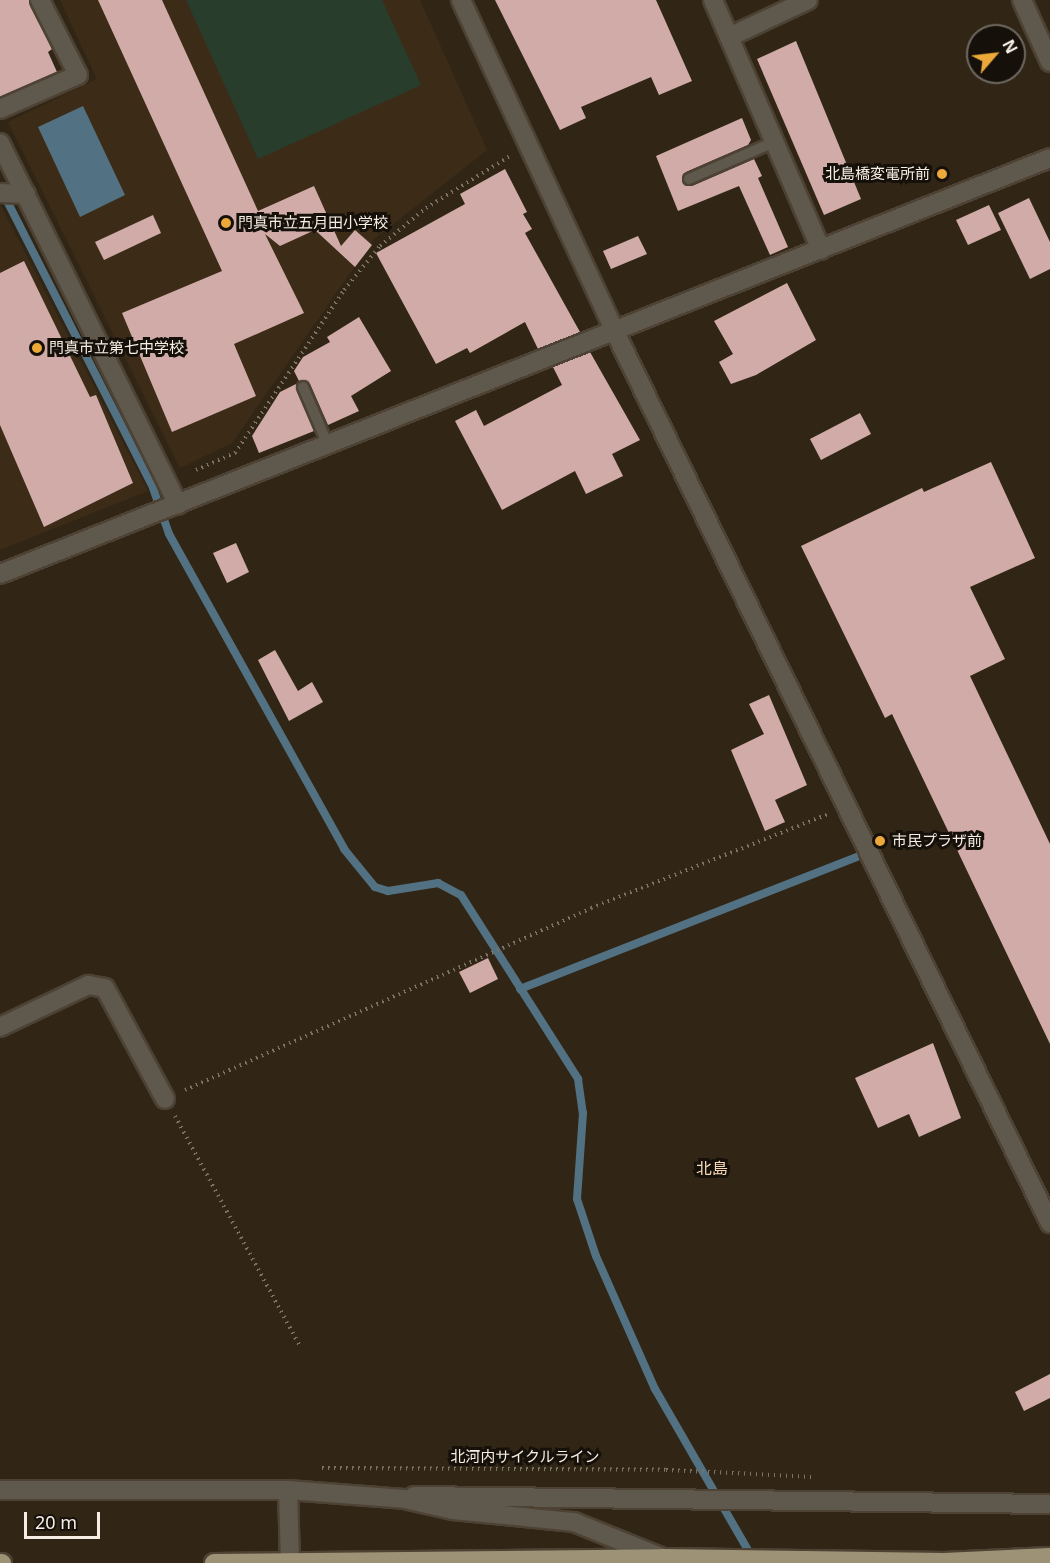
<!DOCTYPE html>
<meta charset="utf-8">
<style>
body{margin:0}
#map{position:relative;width:1050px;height:1563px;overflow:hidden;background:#312616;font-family:"Noto Sans","Noto Sans JP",sans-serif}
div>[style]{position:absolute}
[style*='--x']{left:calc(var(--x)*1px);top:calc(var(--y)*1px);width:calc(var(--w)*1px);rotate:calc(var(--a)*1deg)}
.built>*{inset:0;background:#3c2c17}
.green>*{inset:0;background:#293d2d}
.water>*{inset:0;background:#527182}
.stream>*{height:8px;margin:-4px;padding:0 4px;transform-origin:4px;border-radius:4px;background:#527182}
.building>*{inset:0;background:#d0aba8}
.path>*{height:4px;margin-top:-2px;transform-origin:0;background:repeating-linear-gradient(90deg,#7d7365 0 1.5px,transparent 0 6px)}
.roads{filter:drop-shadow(2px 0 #4d4233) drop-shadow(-2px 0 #4d4233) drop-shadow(0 2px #4d4233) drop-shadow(0 -2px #4d4233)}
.service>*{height:10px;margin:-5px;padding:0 5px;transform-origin:5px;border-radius:5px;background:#5e584d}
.minor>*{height:18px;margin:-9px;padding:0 9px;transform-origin:9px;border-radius:9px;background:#5e584d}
.tertiary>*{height:18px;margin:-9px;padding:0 9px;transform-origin:9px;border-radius:9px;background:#5e584d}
.trunk>*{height:18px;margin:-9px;padding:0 9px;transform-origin:9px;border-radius:9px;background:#9e9276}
.dots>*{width:16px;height:16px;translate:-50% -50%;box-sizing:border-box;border:3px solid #151009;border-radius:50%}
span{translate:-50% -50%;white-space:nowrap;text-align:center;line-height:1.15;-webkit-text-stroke:6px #151009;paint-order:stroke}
.poi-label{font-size:15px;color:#f6eee4}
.right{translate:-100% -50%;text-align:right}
.left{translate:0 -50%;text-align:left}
.street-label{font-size:15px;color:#f6eee4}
.neighbourhood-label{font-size:16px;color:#f9dcb5}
.north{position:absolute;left:966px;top:24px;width:60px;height:60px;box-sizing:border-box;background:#151009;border:2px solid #6f6961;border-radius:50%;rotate:62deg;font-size:16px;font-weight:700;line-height:24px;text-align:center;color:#f6eee4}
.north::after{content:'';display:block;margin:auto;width:21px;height:27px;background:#eca93a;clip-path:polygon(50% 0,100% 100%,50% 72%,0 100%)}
.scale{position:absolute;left:24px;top:1512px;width:76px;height:27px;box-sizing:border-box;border:3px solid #f6eee4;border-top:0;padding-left:8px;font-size:18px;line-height:21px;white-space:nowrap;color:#f6eee4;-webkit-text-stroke:4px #151009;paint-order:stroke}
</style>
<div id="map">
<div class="built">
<div style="clip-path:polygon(60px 0,420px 0,487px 150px,373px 240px,232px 443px,180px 468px,8px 122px,97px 79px)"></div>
<div style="clip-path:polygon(0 204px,148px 491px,0 550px)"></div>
</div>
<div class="green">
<div style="clip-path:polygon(186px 0,382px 0,421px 85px,258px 159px)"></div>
</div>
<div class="water">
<div style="clip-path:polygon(83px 106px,125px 195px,80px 217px,38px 127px)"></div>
</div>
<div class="stream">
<div style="--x:3;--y:193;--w:331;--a:63"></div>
<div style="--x:153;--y:488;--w:49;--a:70.8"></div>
<div style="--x:169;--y:534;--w:360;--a:60.9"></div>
<div style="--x:344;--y:849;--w:49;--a:50.8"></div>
<div style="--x:375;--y:887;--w:14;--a:17"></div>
<div style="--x:388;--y:891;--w:51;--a:-9.1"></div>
<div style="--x:438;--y:883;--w:26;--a:28"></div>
<div style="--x:461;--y:895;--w:218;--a:57.5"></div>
<div style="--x:578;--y:1079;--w:34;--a:82"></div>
<div style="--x:583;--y:1113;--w:86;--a:94"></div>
<div style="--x:577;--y:1199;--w:60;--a:71.6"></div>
<div style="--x:596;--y:1256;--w:145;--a:66.1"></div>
<div style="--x:655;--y:1389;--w:196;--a:60"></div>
<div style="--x:520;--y:989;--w:370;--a:-21.4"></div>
</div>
<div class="building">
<div style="clip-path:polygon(0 0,29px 0,52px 49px,48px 52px,57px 72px,0 97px)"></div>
<div style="clip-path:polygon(98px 0,162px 0,258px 211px,314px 186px,341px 246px,355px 230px,372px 245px,355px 267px,315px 230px,280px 246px,265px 234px,304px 313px,234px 344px,256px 396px,172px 432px,122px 313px,222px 271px)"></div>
<div style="clip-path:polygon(495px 0,656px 0,692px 81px,659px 95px,651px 77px,581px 107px,586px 118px,560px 130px)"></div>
<div style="clip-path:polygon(796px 41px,861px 199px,824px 215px,757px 59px)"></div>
<div style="clip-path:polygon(742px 118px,751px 140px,748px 145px,686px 172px,682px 181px,692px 186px,754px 159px,762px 176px,758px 178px,788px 247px,770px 255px,739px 186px,678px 211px,656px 156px)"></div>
<div style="clip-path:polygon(505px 169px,527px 212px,523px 214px,532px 229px,525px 233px,580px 332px,538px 349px,525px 322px,470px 353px,467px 348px,436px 364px,376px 253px,465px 204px,460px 194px)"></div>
<div style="clip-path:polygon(1029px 198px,1050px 242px,1050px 269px,1030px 279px,998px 213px)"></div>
<div style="clip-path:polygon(989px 205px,1001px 230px,968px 245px,956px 220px)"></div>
<div style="clip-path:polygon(153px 215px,161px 233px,104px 260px,95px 242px)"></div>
<div style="clip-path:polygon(638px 236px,647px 254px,611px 269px,603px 251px)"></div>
<div style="clip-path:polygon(24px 261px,90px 397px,96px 395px,133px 483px,44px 527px,0 425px,0 273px)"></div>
<div style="clip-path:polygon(787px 283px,816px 340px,756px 375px,731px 384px,719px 362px,733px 354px,714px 321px)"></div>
<div style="clip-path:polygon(359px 317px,391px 371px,351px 396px,359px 411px,328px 425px,310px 384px,299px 381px,294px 371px,303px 357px,330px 342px,327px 337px)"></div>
<div style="clip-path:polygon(590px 352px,640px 440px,612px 454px,623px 476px,586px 494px,575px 471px,502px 510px,455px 421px,476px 410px,484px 426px,562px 385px,553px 367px)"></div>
<div style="clip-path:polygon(296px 384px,314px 431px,259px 453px,252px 436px,280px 392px)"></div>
<div style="clip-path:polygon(860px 413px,871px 434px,821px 460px,810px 439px)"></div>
<div style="clip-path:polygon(991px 462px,1035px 558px,970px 587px,1005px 659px,970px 676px,1050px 844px,1050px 1044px,892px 714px,885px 718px,801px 546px,922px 488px,924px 492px)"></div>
<div style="clip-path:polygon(236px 543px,249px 572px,227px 583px,213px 553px)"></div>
<div style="clip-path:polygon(275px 650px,298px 691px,312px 682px,323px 702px,289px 721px,258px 660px)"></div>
<div style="clip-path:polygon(769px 695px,807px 785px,775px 800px,785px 822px,765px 831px,731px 750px,764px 734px,749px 704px)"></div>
<div style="clip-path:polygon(488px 958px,498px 979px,470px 993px,459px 972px)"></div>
<div style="clip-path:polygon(933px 1043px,961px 1118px,919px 1137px,909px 1114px,878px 1128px,855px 1078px)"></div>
<div style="clip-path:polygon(1050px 1374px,1050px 1398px,1024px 1411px,1015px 1392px)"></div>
</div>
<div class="path">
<div style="--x:196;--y:470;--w:43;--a:-23.6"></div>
<div style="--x:235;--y:453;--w:196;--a:-56.2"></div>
<div style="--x:344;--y:290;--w:57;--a:-50.7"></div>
<div style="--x:380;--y:246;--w:60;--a:-39.6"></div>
<div style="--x:426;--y:208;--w:99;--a:-31.8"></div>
<div style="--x:185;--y:1090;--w:445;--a:-24.1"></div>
<div style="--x:591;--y:908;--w:255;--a:-21.6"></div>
<div style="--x:175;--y:1116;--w:262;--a:61.5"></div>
<div style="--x:322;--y:1468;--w:344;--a:0.3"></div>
<div style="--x:666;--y:1470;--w:146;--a:2.7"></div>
</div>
<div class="roads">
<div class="service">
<div style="--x:689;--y:179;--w:93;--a:-23.5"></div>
<div style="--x:303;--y:387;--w:63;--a:66.7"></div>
</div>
<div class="minor">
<div style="--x:713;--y:0;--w:272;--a:66.6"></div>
<div style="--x:1022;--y:0;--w:68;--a:65.7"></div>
<div style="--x:729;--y:37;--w:87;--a:-25.1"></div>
<div style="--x:0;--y:109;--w:85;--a:-23.6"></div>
<div style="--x:78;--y:75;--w:84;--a:-116.9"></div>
<div style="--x:0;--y:143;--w:403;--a:63.8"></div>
<div style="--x:0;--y:193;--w:26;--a:2"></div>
<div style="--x:0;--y:1027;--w:98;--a:-25.5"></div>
<div style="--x:88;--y:985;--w:17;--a:10"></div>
<div style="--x:105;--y:988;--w:126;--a:61.6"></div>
<div style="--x:0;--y:1490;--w:288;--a:0"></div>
<div style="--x:288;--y:1490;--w:116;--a:4.4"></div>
<div style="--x:404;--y:1499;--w:50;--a:12.7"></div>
<div style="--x:453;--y:1510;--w:122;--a:5.7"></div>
<div style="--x:574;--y:1522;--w:96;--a:22"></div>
<div style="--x:288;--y:1490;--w:73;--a:88.4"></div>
<div style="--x:414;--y:1496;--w:636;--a:0.72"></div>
</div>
<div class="tertiary">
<div style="--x:461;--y:0;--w:364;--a:65.1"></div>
<div style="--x:614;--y:330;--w:994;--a:63.98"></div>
<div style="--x:0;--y:574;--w:1129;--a:-21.61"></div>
</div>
<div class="trunk">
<div style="--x:0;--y:1563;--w:2;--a:0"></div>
<div style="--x:214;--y:1563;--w:449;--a:-0.6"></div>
<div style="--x:663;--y:1558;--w:281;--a:0.8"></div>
<div style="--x:944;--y:1562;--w:106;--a:-2.7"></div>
</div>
</div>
<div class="dots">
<div style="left:942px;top:174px;background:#eca93a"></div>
<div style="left:226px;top:223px;background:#eca93a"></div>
<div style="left:37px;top:348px;background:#eca93a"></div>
<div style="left:880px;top:841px;background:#eca93a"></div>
</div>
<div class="poi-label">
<span class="right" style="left:930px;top:174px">北島橋変電所前</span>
<span class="left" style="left:238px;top:223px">門真市立五月田小学校</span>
<span class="left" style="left:49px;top:348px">門真市立第七中学校</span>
<span class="left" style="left:892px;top:841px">市民プラザ前</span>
</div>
<div class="street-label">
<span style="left:525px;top:1457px">北河内サイクルライン</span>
</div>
<div class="neighbourhood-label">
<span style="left:712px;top:1168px">北島</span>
</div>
<div class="north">N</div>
<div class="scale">20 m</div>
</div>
